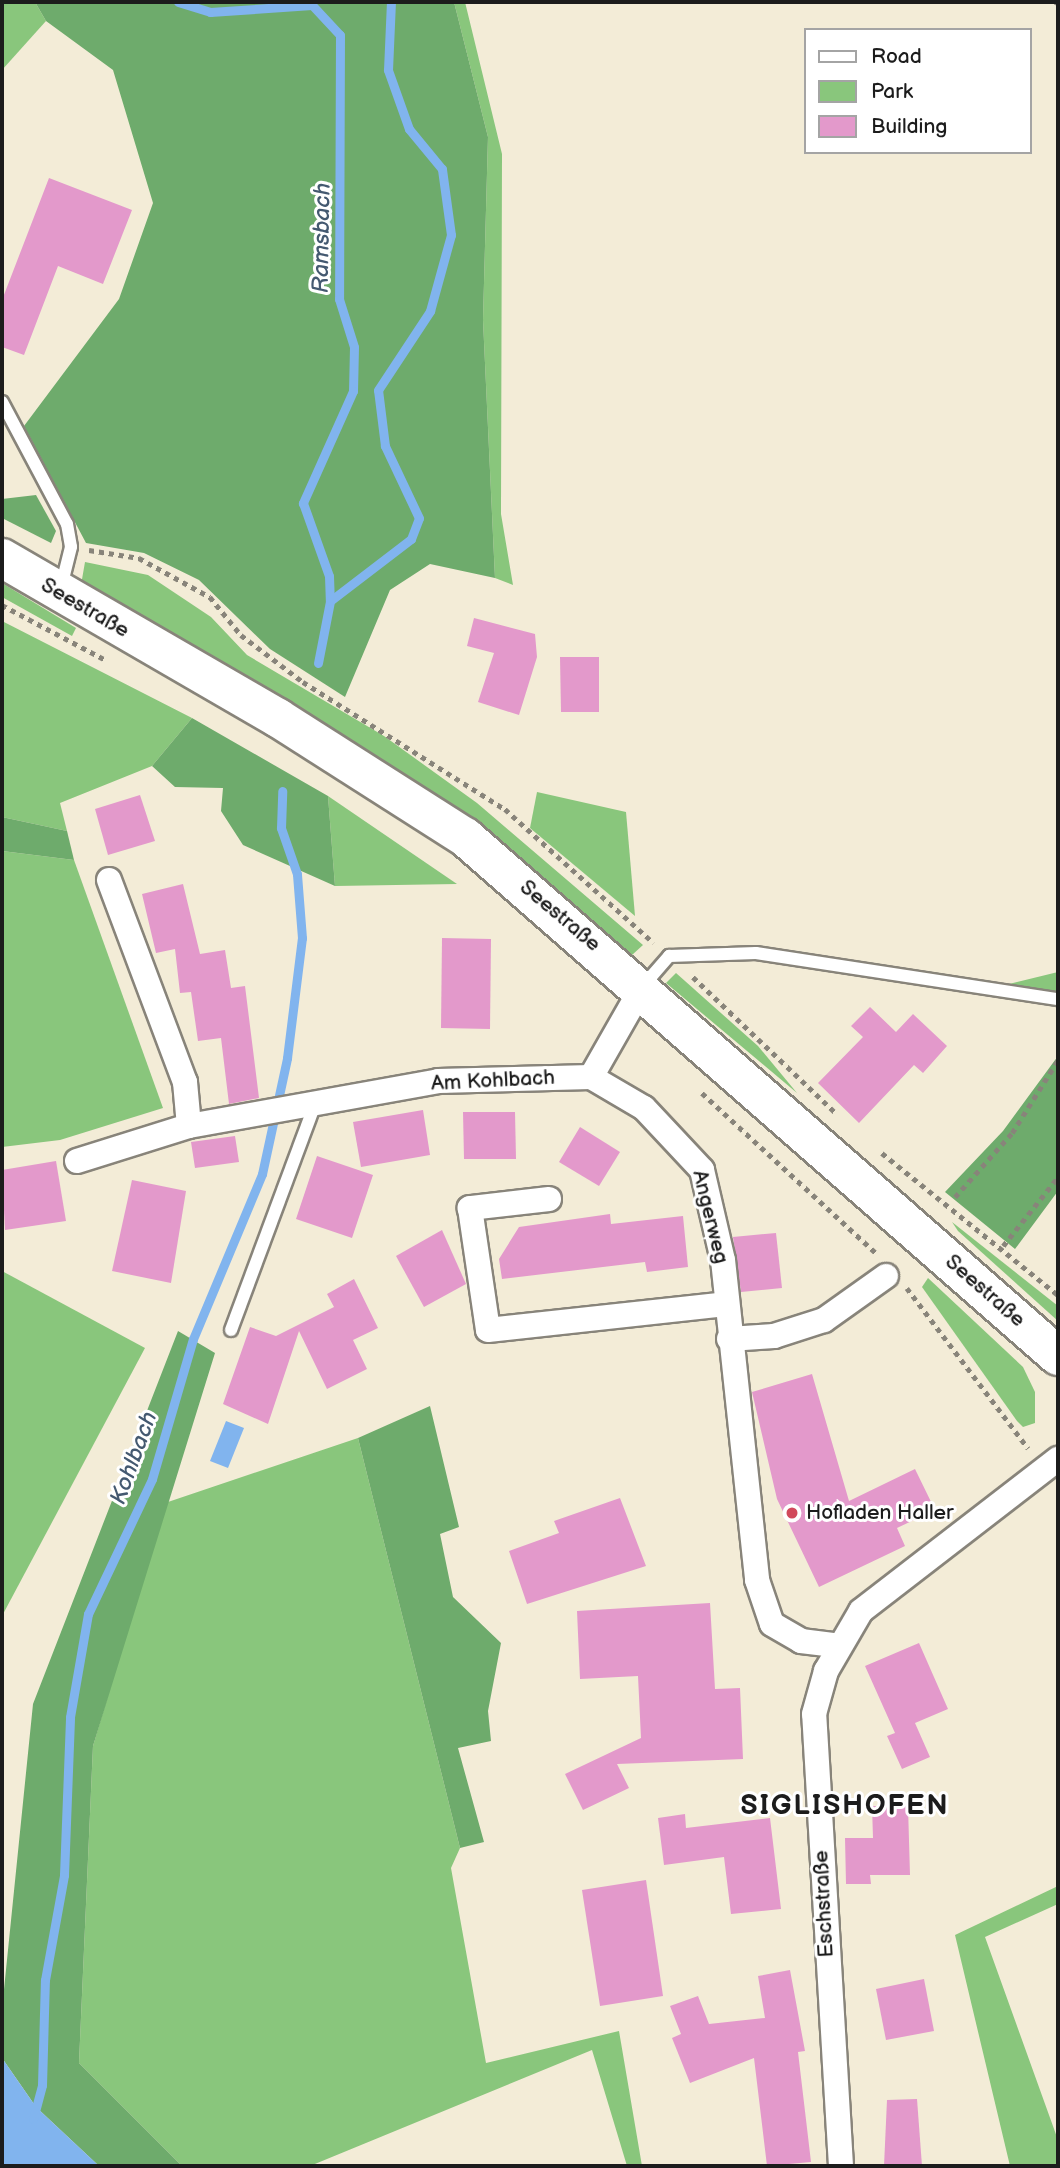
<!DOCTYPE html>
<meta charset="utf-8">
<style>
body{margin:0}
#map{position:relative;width:1060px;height:2168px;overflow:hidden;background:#f3ecd7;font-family:"Balsamiq Sans",sans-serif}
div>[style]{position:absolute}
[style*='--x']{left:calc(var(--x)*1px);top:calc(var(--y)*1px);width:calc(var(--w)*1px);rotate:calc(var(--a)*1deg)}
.green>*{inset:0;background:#89c67c}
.forest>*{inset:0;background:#6eab6c}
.water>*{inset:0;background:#81b4ee}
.stream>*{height:9px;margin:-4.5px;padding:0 4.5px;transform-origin:4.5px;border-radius:4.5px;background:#81b4ee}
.building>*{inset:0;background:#e399cb}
.path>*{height:4.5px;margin-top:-2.25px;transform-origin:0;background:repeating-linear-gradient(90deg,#88847a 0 5px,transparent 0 10px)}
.roads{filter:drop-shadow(2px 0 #88847a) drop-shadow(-2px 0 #88847a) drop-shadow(0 2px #88847a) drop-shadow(0 -2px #88847a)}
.service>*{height:12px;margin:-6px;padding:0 6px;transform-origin:6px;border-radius:6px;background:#fff}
.minor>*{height:24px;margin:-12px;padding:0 12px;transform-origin:12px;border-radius:12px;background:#fff}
.primary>*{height:38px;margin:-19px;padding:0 19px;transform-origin:19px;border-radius:19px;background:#fff}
.dots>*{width:19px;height:19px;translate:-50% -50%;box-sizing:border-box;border:4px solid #fff;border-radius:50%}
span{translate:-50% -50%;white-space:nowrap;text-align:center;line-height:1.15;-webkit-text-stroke:6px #fff;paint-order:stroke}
.street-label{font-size:21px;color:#1c1c1c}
.poi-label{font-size:21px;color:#1c1c1c}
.left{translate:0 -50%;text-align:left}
.water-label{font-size:23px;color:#445970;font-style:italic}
.district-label{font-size:28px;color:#1c1c1c;font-weight:700;letter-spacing:2px}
.frame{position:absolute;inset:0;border:4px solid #1c1c1c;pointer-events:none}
.legend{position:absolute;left:804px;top:28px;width:228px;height:126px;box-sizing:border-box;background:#fff;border:2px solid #a4a4a4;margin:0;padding:9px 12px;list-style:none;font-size:21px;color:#1c1c1c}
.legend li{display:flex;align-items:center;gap:14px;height:35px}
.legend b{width:35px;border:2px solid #a4a4a4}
</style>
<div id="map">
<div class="green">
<div style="clip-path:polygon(2px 2px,35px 2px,46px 21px,2px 70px)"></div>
<div style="clip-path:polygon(454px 2px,465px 2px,502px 154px,501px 514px,513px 585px,495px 578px,483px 320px,488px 137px)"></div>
<div style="clip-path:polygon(85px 562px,148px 575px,211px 617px,247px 655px,384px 736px,477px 803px,643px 945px,632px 955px,483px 833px,81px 585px)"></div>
<div style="clip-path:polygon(2px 583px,76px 628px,72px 636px,2px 597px)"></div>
<div style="clip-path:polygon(2px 621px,192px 718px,152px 766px,60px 803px,67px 831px,2px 817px)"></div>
<div style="clip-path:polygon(537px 792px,626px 812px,635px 916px,530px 828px)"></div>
<div style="clip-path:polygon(328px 796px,457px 884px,335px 886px)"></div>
<div style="clip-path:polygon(2px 851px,74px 860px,163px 1108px,60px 1140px,2px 1147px)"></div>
<div style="clip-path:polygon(1058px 972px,1058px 994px,989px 989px)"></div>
<div style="clip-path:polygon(676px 973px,758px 1046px,797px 1093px,666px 983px)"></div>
<div style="clip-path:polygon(952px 1222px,1058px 1306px,1058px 1321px,958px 1231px)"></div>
<div style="clip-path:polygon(2px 1271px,145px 1348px,2px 1616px)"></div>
<div style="clip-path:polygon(928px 1278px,1023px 1367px,1035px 1392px,1035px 1423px,1023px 1427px,1017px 1421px,922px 1287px)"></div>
<div style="clip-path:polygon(358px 1438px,460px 1848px,451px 1868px,486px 2063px,619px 2031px,642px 2166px,627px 2166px,592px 2050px,310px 2166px,182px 2166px,79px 2063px,93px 1746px,165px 1503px)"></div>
<div style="clip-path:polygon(1058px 1886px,1058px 1904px,985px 1937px,1058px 2140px,1058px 2166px,1010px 2166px,955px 1935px)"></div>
</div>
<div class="forest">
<div style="clip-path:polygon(35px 2px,454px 2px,488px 137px,483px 320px,495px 578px,430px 564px,390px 590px,345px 697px,270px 649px,199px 580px,144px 553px,86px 543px,24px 426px,119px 299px,153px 203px,113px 70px,46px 21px)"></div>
<div style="clip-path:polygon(36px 495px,56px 531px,51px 543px,2px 518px,2px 499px)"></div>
<div style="clip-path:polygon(192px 718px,328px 796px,335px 886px,243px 845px,221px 811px,223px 788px,175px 787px,152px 766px)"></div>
<div style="clip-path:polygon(2px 817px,67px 831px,74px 860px,2px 851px)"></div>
<div style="clip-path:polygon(1058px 1056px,1058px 1191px,1015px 1249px,945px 1192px,1003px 1131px)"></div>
<div style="clip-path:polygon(178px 1331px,215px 1353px,93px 1746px,79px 2063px,182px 2166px,99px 2166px,36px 2107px,2px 2058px,2px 2009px,33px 1704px)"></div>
<div style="clip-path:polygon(430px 1406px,459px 1527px,440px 1534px,453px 1597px,501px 1643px,488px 1711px,491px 1741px,458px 1748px,484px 1842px,460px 1848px,358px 1438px)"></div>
</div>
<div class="water">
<div style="clip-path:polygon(226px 1421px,244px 1428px,228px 1468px,210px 1461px)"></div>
<div style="clip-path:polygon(2px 2058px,36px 2107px,99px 2166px,2px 2166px)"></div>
</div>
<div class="stream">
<div style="--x:178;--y:2;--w:34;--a:17"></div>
<div style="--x:210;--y:12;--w:102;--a:-3.9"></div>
<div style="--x:312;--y:5;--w:41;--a:47"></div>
<div style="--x:340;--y:35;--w:264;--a:90.2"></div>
<div style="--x:339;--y:299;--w:50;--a:72.6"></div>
<div style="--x:354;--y:347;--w:44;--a:91.3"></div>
<div style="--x:353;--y:391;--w:123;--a:114.1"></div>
<div style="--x:303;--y:503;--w:77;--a:70.4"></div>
<div style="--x:329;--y:576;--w:25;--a:88"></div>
<div style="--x:318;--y:663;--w:63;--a:-79"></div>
<div style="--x:330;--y:601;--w:102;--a:-37.4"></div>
<div style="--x:411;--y:539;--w:22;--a:-69"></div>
<div style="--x:419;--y:518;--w:80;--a:-115.3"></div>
<div style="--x:385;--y:446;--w:56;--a:-97.1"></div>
<div style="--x:378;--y:390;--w:95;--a:-56.6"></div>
<div style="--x:430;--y:311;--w:79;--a:-74.6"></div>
<div style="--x:451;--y:235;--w:67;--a:-97.8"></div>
<div style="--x:442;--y:169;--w:52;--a:-129.5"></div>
<div style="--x:409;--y:129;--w:63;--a:-109.6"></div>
<div style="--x:388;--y:70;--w:68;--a:-87.5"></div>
<div style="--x:33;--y:2119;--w:35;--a:-75"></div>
<div style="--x:42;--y:2085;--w:105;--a:-88.4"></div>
<div style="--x:45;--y:1980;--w:107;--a:-79.7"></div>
<div style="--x:64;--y:1875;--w:158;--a:-87.8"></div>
<div style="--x:70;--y:1717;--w:105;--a:-80.1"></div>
<div style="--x:88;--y:1614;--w:149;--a:-64.6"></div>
<div style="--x:152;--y:1479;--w:146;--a:-73.7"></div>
<div style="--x:193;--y:1339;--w:179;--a:-67.3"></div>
<div style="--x:262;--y:1174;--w:119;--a:-77.8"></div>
<div style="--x:287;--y:1058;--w:121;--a:-82.9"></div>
<div style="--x:302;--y:938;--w:64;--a:-94.5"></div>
<div style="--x:297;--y:874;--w:49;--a:-109.2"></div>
<div style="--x:281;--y:828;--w:37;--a:-88"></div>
</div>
<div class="building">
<div style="clip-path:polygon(49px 178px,132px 210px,103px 284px,58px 266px,24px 355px,2px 347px,2px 300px)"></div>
<div style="clip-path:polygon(474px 618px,535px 634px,537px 657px,519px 715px,478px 702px,494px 653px,467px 646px)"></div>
<div style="clip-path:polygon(560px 657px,599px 657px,599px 712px,561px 712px)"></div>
<div style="clip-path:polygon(140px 795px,155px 841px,108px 855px,95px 809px)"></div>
<div style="clip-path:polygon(183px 884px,200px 954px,225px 950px,231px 988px,245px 986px,259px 1098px,229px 1104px,221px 1038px,198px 1041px,191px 992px,180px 993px,175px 949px,156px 953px,142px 894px)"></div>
<div style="clip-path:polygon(442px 938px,491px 939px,490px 1029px,441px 1028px)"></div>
<div style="clip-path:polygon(870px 1007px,896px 1032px,913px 1014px,947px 1046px,923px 1073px,914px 1065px,859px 1123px,818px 1083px,863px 1037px,851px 1026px)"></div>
<div style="clip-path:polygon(423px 1110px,430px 1155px,361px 1167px,353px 1122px)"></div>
<div style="clip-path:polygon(463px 1112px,515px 1112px,516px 1159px,464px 1159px)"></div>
<div style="clip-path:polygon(580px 1127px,620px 1152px,599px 1186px,559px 1162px)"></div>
<div style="clip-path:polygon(235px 1136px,239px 1162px,195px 1168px,191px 1142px)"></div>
<div style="clip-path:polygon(317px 1156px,373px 1175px,352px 1238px,296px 1219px)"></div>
<div style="clip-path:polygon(56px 1161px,66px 1221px,5px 1230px,2px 1170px)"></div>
<div style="clip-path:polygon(132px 1180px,186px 1191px,171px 1283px,112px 1271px)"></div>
<div style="clip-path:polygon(610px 1214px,611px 1224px,683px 1216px,688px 1267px,647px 1272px,645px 1262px,502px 1279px,499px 1259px,519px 1227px)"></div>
<div style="clip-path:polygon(442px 1230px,466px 1284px,424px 1307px,396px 1256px)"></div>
<div style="clip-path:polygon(776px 1233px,782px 1288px,741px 1292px,733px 1237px)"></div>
<div style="clip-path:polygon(354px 1279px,378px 1328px,353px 1340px,367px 1369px,327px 1389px,299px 1331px,268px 1424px,223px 1404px,250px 1327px,276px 1336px,334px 1307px,327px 1294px)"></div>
<div style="clip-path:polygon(812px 1374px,849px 1501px,915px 1469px,935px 1510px,897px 1528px,905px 1546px,819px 1587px,777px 1499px,752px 1392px)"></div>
<div style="clip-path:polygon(620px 1498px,646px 1566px,527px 1604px,509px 1551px,559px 1533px,554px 1521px)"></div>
<div style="clip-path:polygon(710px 1603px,715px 1689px,740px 1688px,743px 1759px,617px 1764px,629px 1788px,583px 1810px,565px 1774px,641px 1738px,638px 1676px,580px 1679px,577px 1611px)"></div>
<div style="clip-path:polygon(919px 1643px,948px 1709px,915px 1723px,930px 1757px,902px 1769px,887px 1736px,895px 1733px,865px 1666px)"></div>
<div style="clip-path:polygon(872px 1806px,908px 1806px,910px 1875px,870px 1875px,871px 1884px,846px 1884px,845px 1838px,873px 1838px)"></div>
<div style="clip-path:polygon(685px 1814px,686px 1828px,770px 1818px,781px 1909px,731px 1914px,724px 1857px,664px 1865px,658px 1818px)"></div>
<div style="clip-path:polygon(646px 1880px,663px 1996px,600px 2006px,582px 1890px)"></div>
<div style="clip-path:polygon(790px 1970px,805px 2051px,798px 2052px,811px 2162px,767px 2166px,754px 2058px,690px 2083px,672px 2038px,681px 2034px,670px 2006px,698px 1996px,709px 2024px,765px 2018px,758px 1976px)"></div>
<div style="clip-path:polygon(924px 1979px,934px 2031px,886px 2040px,876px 1989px)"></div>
<div style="clip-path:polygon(917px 2099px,922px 2166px,884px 2166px,887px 2100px)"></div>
</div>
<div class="path">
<div style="--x:1055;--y:2;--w:3;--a:18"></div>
<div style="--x:89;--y:550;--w:51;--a:9.1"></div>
<div style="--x:139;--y:558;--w:81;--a:28.8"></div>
<div style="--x:210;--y:597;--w:49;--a:50.8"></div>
<div style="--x:241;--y:635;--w:78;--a:37.2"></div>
<div style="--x:303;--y:682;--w:239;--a:32.2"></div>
<div style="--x:505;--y:809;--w:200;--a:42"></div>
<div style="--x:2;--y:605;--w:118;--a:27.9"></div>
<div style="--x:693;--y:977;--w:197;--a:43.6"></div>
<div style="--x:702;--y:1093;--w:236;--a:42.6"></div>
<div style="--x:882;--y:1153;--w:226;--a:38.9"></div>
<div style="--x:955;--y:1197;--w:86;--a:-48.3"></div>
<div style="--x:1012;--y:1133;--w:86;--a:-57.8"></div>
<div style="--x:1003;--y:1246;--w:88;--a:-51.4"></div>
<div style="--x:907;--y:1288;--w:201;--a:52.9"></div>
</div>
<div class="roads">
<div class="service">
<div style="--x:2;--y:402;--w:138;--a:62"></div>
<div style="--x:67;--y:524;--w:23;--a:80"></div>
<div style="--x:71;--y:547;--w:41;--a:104"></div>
<div style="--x:643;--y:986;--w:40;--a:-49"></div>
<div style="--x:669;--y:956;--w:87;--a:-2"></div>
<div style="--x:756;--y:953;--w:305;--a:8.7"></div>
<div style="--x:231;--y:1330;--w:238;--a:-69.6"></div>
</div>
<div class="minor">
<div style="--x:109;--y:880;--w:216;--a:69.4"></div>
<div style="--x:185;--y:1082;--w:44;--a:84.8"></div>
<div style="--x:591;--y:1077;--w:61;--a:30.3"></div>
<div style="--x:644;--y:1108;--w:85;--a:46.9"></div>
<div style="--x:702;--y:1170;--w:92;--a:76.9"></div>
<div style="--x:723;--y:1260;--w:322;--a:83.9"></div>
<div style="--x:757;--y:1580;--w:46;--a:71.2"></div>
<div style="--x:772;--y:1624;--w:34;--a:30"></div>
<div style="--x:801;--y:1641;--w:38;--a:7"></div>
<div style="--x:591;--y:1077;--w:105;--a:-60.3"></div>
<div style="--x:77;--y:1161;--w:117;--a:-17.4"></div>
<div style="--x:189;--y:1126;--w:253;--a:-10.2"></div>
<div style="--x:438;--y:1081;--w:153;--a:-1.5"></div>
<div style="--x:549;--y:1199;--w:80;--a:173.5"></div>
<div style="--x:470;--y:1208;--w:123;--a:81.6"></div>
<div style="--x:488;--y:1330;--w:239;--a:-6.2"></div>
<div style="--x:729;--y:1339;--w:45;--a:-3.8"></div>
<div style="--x:774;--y:1336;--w:52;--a:-17.7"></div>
<div style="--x:824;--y:1320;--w:76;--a:-35.4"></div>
<div style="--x:841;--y:2166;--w:453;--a:-93.4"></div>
<div style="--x:814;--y:1714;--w:45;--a:-74.4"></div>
<div style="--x:826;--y:1671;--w:69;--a:-59.7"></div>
<div style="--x:861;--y:1611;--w:249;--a:-37.7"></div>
</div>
<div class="primary">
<div style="--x:2;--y:558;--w:319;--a:30.1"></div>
<div style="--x:278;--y:718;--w:222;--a:32.5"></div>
<div style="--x:465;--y:837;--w:788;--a:41.19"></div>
</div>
</div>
<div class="dots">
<div style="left:792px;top:1513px;background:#d1495b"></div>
</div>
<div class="street-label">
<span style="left:85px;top:608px;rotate:30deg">Seestraße</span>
<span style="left:560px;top:916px;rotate:40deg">Seestraße</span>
<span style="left:493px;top:1081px;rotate:-3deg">Am Kohlbach</span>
<span style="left:710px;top:1217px;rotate:76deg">Angerweg</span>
<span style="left:985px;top:1291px;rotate:41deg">Seestraße</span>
<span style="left:824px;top:1904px;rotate:-93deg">Eschstraße</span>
</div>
<div class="poi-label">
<span class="left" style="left:806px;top:1513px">Hofladen Haller</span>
</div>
<div class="water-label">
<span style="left:322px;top:238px;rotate:-89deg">Ramsbach</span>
<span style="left:134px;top:1458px;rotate:-70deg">Kohlbach</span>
</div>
<div class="district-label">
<span style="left:845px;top:1806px">SIGLISHOFEN</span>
</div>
<div class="frame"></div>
<ul class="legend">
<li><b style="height:9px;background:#fff"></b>Road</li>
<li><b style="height:19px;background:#89c67c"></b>Park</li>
<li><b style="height:19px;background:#e399cb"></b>Building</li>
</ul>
</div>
